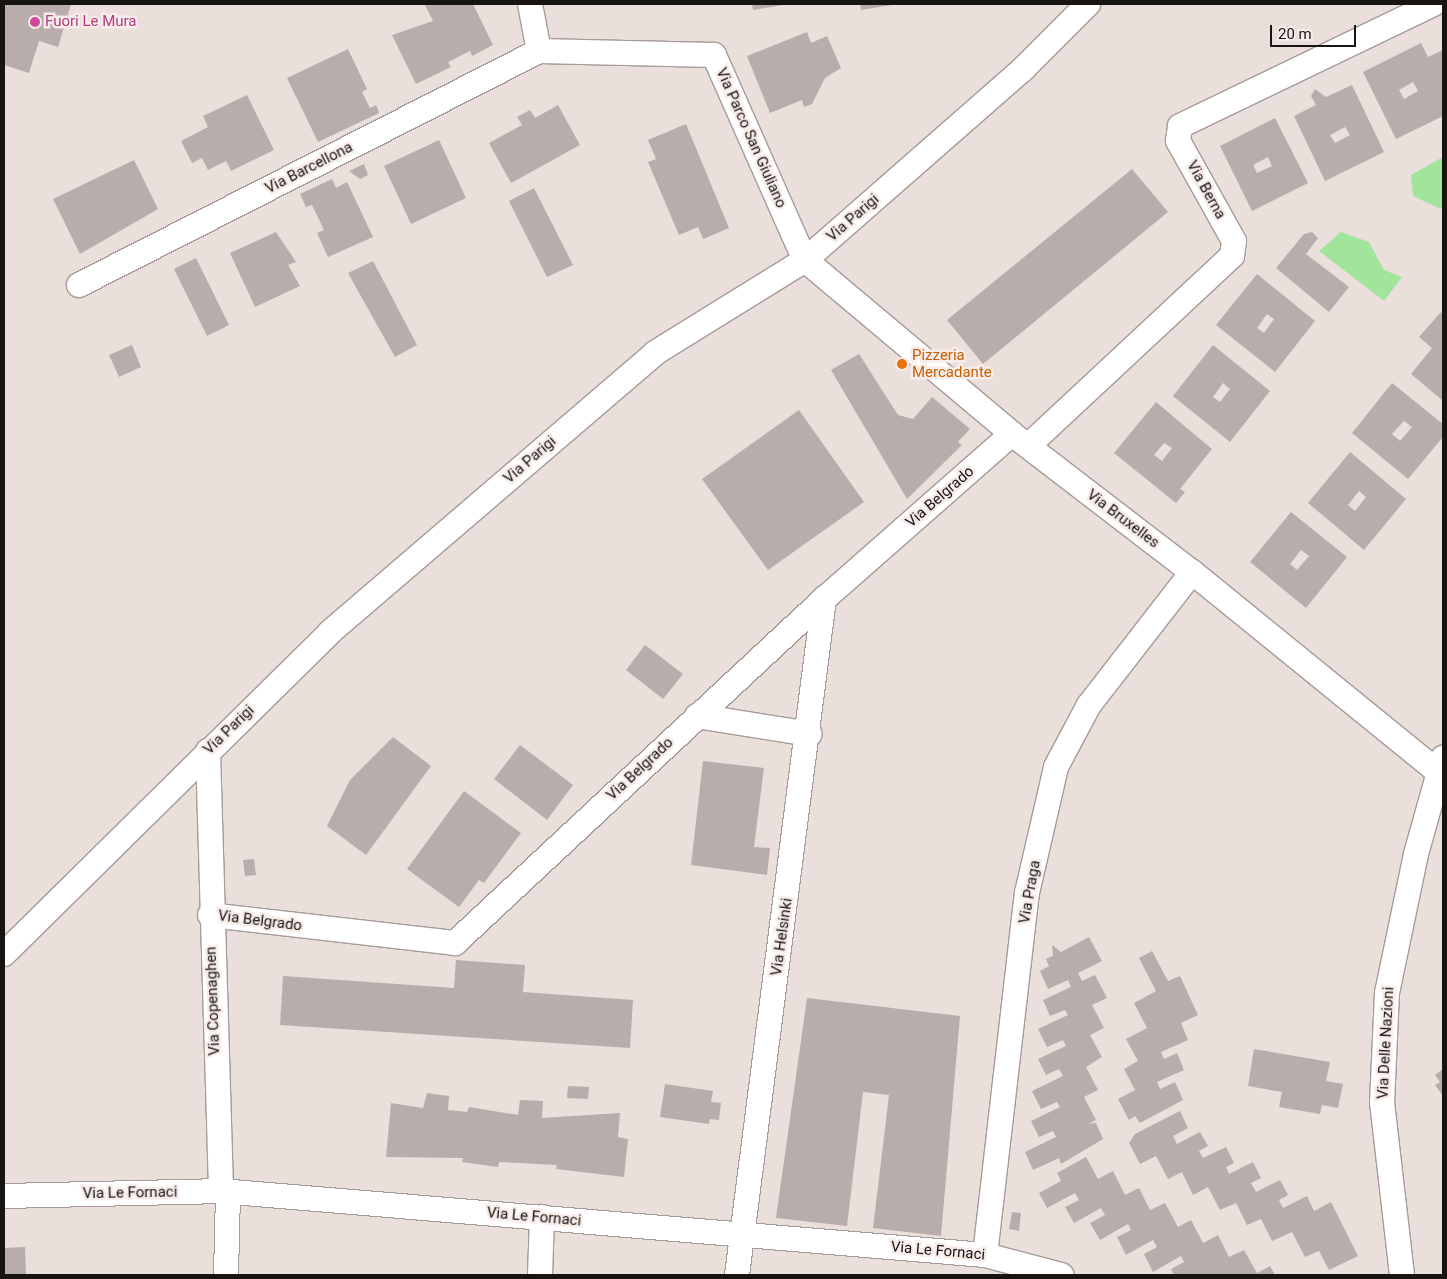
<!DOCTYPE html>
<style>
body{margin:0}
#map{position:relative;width:1447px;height:1279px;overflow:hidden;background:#eadfdb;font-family:Roboto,sans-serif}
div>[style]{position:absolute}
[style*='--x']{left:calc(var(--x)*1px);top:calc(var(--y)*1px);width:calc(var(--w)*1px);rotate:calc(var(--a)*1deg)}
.green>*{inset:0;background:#a1e49c}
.building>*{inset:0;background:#b8adab}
.roads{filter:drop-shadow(1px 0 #a59b98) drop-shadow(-1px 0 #a59b98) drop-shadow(0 1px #a59b98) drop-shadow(0 -1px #a59b98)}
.street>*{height:24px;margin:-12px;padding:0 12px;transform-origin:12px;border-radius:12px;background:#fff}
.dots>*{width:14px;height:14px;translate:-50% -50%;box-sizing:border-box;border:2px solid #f7ece8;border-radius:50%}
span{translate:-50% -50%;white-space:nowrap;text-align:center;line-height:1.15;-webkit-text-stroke:5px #f7ece8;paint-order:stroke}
.hotel-label{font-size:15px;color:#b23c85}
.left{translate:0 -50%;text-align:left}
.street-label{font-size:15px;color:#171412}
.food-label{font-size:15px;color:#c56008}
.frame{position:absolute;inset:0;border:5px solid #171412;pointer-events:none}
.scale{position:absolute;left:1270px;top:25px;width:86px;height:22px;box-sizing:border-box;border:2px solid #171412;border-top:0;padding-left:6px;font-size:15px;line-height:18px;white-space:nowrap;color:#171412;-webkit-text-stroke:4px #f7ece8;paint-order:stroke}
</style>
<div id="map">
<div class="green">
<div style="clip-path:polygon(1443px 157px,1443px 206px,1441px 209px,1413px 196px,1411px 175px)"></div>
<div style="clip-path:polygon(1341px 232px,1369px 242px,1384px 270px,1402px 277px,1384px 301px,1319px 251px)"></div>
</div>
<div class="building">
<div style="clip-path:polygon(4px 4px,71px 4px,58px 47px,39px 41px,29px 73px,4px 65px)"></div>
<div style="clip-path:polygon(473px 4px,493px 45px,472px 56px,470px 51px,448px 62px,451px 67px,416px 84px,392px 35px,433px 21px,425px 5px,428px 4px)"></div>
<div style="clip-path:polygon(752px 4px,783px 4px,783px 5px,753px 10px)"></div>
<div style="clip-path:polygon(860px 4px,892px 4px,892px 5px,861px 10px)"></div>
<div style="clip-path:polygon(807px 32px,811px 43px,827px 36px,841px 68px,825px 78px,812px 104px,804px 107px,802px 100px,770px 113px,747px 56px)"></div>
<div style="clip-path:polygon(evenodd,1421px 43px,1428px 57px,1443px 50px,1443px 116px,1396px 139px,1363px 72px,1421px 43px,1413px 82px,1418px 91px,1404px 99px,1399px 90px,1413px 82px)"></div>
<div style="clip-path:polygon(348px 49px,367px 89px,362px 92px,370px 108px,376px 105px,379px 113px,318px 142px,287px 78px)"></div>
<div style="clip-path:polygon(evenodd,1352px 85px,1384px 152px,1325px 181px,1294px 116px,1316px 105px,1311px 96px,1315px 89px,1326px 97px,1352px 85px,1345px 127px,1350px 135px,1335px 143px,1330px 135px,1345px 127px)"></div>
<div style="clip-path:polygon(247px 95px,274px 150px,231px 171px,226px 161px,208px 170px,202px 158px,192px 163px,181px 141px,208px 127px,203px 116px)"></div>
<div style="clip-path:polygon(558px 105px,580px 145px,511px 183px,489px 143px,522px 125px,517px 117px,530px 110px,535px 118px)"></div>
<div style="clip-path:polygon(evenodd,1275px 118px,1308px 183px,1252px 211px,1220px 146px,1275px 118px,1268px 157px,1272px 166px,1257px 173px,1253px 165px,1268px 157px)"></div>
<div style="clip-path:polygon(686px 124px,729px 228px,703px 239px,698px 227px,679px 235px,648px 162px,656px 159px,648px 140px)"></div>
<div style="clip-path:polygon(439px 140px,466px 198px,411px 224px,384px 166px)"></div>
<div style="clip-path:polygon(134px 160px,158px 209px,80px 254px,53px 199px)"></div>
<div style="clip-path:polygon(364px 164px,368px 175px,360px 179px,349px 171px)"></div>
<div style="clip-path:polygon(1132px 169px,1168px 212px,983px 364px,947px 320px)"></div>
<div style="clip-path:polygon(332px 179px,336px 188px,347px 182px,373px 237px,328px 257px,317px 233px,324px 230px,312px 205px,306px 207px,300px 194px)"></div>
<div style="clip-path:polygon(534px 188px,573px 265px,547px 277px,509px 201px)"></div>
<div style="clip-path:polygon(276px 232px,296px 262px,288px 265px,300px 286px,255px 307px,230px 253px)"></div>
<div style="clip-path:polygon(1312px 232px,1318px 238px,1306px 254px,1349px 287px,1329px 312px,1276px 268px,1304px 234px)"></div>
<div style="clip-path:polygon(196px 258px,229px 325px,207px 336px,174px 269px)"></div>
<div style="clip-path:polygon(373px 261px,417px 345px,395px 357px,348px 273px)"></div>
<div style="clip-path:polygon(evenodd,1257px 274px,1315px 321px,1275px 372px,1216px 325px,1257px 274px,1267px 314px,1274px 319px,1264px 333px,1257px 328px,1267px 314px)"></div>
<div style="clip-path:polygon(1441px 312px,1443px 314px,1443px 401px,1411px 374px,1432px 348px,1419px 337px)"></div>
<div style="clip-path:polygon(132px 345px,141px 367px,119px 377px,109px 355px)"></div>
<div style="clip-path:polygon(evenodd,1213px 345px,1270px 391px,1230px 442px,1173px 396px,1213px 345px,1223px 383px,1230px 389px,1220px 402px,1213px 397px,1223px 383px)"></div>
<div style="clip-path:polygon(859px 354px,898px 415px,913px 419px,932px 397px,970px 429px,958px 442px,962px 445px,907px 499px,831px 370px)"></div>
<div style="clip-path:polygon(evenodd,1392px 383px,1443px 424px,1443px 437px,1408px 479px,1352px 433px,1392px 383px,1404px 421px,1412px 427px,1400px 441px,1392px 434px,1404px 421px)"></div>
<div style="clip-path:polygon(evenodd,1156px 402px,1212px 449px,1180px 489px,1185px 492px,1176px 503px,1114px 453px,1156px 402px,1164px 443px,1172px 448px,1162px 461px,1154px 455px,1164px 443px)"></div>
<div style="clip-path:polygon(799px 410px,864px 502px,768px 570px,702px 479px)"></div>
<div style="clip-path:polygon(evenodd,1350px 452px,1406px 499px,1364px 550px,1308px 503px,1350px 452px,1359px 491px,1366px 497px,1355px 511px,1348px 505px,1359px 491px)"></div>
<div style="clip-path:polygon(evenodd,1291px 512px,1347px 557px,1306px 608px,1250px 562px,1291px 512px,1301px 550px,1309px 556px,1297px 570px,1290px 564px,1301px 550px)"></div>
<div style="clip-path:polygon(645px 645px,683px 674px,663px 699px,626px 670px)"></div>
<div style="clip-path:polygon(393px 737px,431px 766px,366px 855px,327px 826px,350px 780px)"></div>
<div style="clip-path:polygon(520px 745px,573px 785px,547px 820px,494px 779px)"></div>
<div style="clip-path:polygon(703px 761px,764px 768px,754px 847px,770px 848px,767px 875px,691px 865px)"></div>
<div style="clip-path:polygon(464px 791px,521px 833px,484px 883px,479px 880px,459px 907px,407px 869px)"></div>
<div style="clip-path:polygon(254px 859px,256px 875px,245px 876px,243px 860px)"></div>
<div style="clip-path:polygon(1089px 937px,1102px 961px,1078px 973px,1082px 981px,1095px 975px,1107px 998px,1092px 1005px,1104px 1028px,1090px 1035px,1102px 1057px,1086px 1067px,1098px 1090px,1084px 1097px,1096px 1120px,1088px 1124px,1096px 1123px,1103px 1139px,1061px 1164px,1059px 1158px,1033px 1170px,1025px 1152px,1056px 1137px,1053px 1131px,1039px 1137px,1031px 1121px,1060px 1107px,1057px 1102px,1041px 1109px,1032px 1091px,1063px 1076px,1059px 1069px,1046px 1075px,1038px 1059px,1066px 1046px,1063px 1040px,1047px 1047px,1038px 1029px,1068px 1015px,1065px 1010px,1050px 1016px,1043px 1000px,1071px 987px,1068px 980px,1048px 989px,1040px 971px,1049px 966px,1046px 959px,1053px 956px,1052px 945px,1061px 952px)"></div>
<div style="clip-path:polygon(1152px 951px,1168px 981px,1180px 976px,1198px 1015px,1181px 1023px,1188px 1040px,1161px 1052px,1164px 1059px,1177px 1053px,1184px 1070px,1157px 1082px,1160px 1089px,1175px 1082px,1183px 1100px,1140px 1123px,1135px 1116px,1129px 1120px,1118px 1099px,1135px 1090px,1124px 1069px,1138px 1061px,1126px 1039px,1147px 1028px,1134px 1003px,1156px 991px,1139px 958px)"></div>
<div style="clip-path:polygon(456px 960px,525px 965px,523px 992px,633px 1000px,630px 1048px,280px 1025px,283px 976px,454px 988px)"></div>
<div style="clip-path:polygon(807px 998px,960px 1016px,941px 1236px,873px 1228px,889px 1095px,863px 1092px,847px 1226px,776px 1218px)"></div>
<div style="clip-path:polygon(1254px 1049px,1330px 1062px,1326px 1081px,1343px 1084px,1338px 1108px,1322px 1105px,1320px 1114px,1279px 1107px,1282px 1092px,1248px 1086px)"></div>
<div style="clip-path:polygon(1443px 1069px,1443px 1096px,1435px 1085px,1440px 1082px,1435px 1075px)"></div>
<div style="clip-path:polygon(665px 1084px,713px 1091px,711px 1102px,721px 1103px,719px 1120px,710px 1119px,709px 1124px,660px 1117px)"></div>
<div style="clip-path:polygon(568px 1086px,589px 1087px,588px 1099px,567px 1098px)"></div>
<div style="clip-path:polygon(427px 1093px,449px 1096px,448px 1110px,467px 1112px,469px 1107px,518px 1115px,520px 1100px,543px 1101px,542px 1118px,620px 1113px,618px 1137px,628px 1139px,624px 1177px,556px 1169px,557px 1165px,499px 1162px,498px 1167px,462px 1162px,463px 1158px,386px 1157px,391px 1103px,423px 1108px)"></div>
<div style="clip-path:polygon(1180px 1111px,1188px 1128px,1173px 1136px,1177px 1144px,1200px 1132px,1208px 1146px,1199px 1151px,1203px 1158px,1226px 1147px,1234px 1163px,1226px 1167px,1229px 1174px,1253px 1162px,1261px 1178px,1251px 1183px,1256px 1192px,1280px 1180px,1288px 1195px,1279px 1200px,1283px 1208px,1307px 1196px,1314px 1211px,1331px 1202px,1358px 1256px,1329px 1270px,1319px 1251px,1305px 1257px,1292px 1232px,1272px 1241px,1261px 1219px,1247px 1225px,1236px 1203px,1220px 1210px,1208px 1187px,1193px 1195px,1182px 1172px,1168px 1179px,1156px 1156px,1140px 1164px,1129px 1143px,1135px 1134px)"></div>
<div style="clip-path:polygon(1086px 1157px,1098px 1179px,1113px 1171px,1125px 1195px,1139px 1188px,1150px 1210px,1165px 1203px,1178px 1227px,1191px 1220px,1203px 1243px,1218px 1235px,1229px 1257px,1244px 1250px,1257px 1273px,1270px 1266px,1275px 1275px,1174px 1275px,1171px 1269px,1184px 1262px,1181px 1256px,1153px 1272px,1144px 1254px,1157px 1247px,1153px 1240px,1126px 1255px,1117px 1237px,1131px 1230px,1128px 1224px,1100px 1240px,1090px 1223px,1105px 1215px,1101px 1208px,1074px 1223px,1065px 1207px,1079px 1200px,1075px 1193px,1047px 1208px,1039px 1193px,1061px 1181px,1057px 1173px)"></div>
<div style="clip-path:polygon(1012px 1212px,1021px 1213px,1019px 1231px,1009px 1229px)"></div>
<div style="clip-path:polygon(25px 1247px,26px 1275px,4px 1275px,4px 1248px)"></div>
</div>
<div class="roads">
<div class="street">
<div style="--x:530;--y:4;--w:48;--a:79.2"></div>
<div style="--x:539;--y:51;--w:175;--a:1.3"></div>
<div style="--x:714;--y:55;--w:224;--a:66.1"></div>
<div style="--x:805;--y:260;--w:270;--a:40"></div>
<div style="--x:1012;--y:434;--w:227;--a:37.5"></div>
<div style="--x:1192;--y:572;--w:323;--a:39.1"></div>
<div style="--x:79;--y:285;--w:516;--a:-26.96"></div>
<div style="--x:1028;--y:446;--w:279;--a:-43"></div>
<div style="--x:1232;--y:256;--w:15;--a:-82"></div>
<div style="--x:1234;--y:241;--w:115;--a:-119.2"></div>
<div style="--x:1178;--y:141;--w:15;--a:-82"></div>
<div style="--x:1180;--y:126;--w:281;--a:-25.7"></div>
<div style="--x:697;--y:716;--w:114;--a:9.1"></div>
<div style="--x:208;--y:751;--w:440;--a:88.3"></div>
<div style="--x:210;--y:915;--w:247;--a:6.5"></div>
<div style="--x:455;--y:943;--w:504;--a:-42.99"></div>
<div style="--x:824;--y:599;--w:250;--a:-41.3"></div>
<div style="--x:4;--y:954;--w:458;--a:-44.6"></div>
<div style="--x:330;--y:632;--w:428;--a:-40.6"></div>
<div style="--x:655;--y:353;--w:176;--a:-31.8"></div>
<div style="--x:805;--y:260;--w:290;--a:-41.2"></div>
<div style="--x:1023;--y:69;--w:92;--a:-45"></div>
<div style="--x:4;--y:1196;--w:217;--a:-1.3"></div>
<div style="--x:221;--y:1191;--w:767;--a:4.79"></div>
<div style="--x:985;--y:1255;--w:79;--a:14.7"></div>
<div style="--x:985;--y:1255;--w:364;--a:-83.4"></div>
<div style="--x:1027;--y:893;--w:129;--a:-77"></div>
<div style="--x:1056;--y:767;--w:70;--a:-62"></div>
<div style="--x:1089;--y:705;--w:168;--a:-52.2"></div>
<div style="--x:226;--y:1275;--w:83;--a:-88.6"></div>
<div style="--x:540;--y:1275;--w:58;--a:-88"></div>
<div style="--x:737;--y:1275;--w:682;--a:-82.67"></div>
<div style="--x:1402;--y:1275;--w:173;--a:-96.6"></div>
<div style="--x:1382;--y:1103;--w:110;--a:-87.4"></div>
<div style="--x:1387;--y:993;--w:142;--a:-78.2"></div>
<div style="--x:1416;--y:854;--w:100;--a:-74.3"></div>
</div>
</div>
<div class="dots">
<div style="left:35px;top:22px;background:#d1479c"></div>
<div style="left:902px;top:364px;background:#e8710a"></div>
</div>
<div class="hotel-label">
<span class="left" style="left:45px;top:22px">Fuori Le Mura</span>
</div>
<div class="street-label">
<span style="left:751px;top:138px;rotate:66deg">Via Parco San Giuliano</span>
<span style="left:309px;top:168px;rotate:-27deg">Via Barcellona</span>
<span style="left:1206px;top:190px;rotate:61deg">Via Berna</span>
<span style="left:853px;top:218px;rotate:-41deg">Via Parigi</span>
<span style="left:530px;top:460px;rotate:-41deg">Via Parigi</span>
<span style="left:940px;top:497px;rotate:-41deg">Via Belgrado</span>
<span style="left:1123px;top:519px;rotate:37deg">Via Bruxelles</span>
<span style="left:229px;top:730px;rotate:-44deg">Via Parigi</span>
<span style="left:640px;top:769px;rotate:-43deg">Via Belgrado</span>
<span style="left:1030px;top:892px;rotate:-80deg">Via Praga</span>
<span style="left:260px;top:921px;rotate:7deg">Via Belgrado</span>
<span style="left:782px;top:937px;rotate:-82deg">Via Helsinki</span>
<span style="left:213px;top:1001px;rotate:-92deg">Via Copenaghen</span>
<span style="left:1386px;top:1043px;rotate:-87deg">Via Delle Nazioni</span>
<span style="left:130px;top:1193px;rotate:-1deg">Via Le Fornaci</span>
<span style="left:534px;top:1217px;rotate:5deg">Via Le Fornaci</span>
<span style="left:938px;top:1251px;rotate:5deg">Via Le Fornaci</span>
</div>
<div class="food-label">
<span class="left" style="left:912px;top:364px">Pizzeria<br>Mercadante</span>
</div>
<div class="frame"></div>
<div class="scale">20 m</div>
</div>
